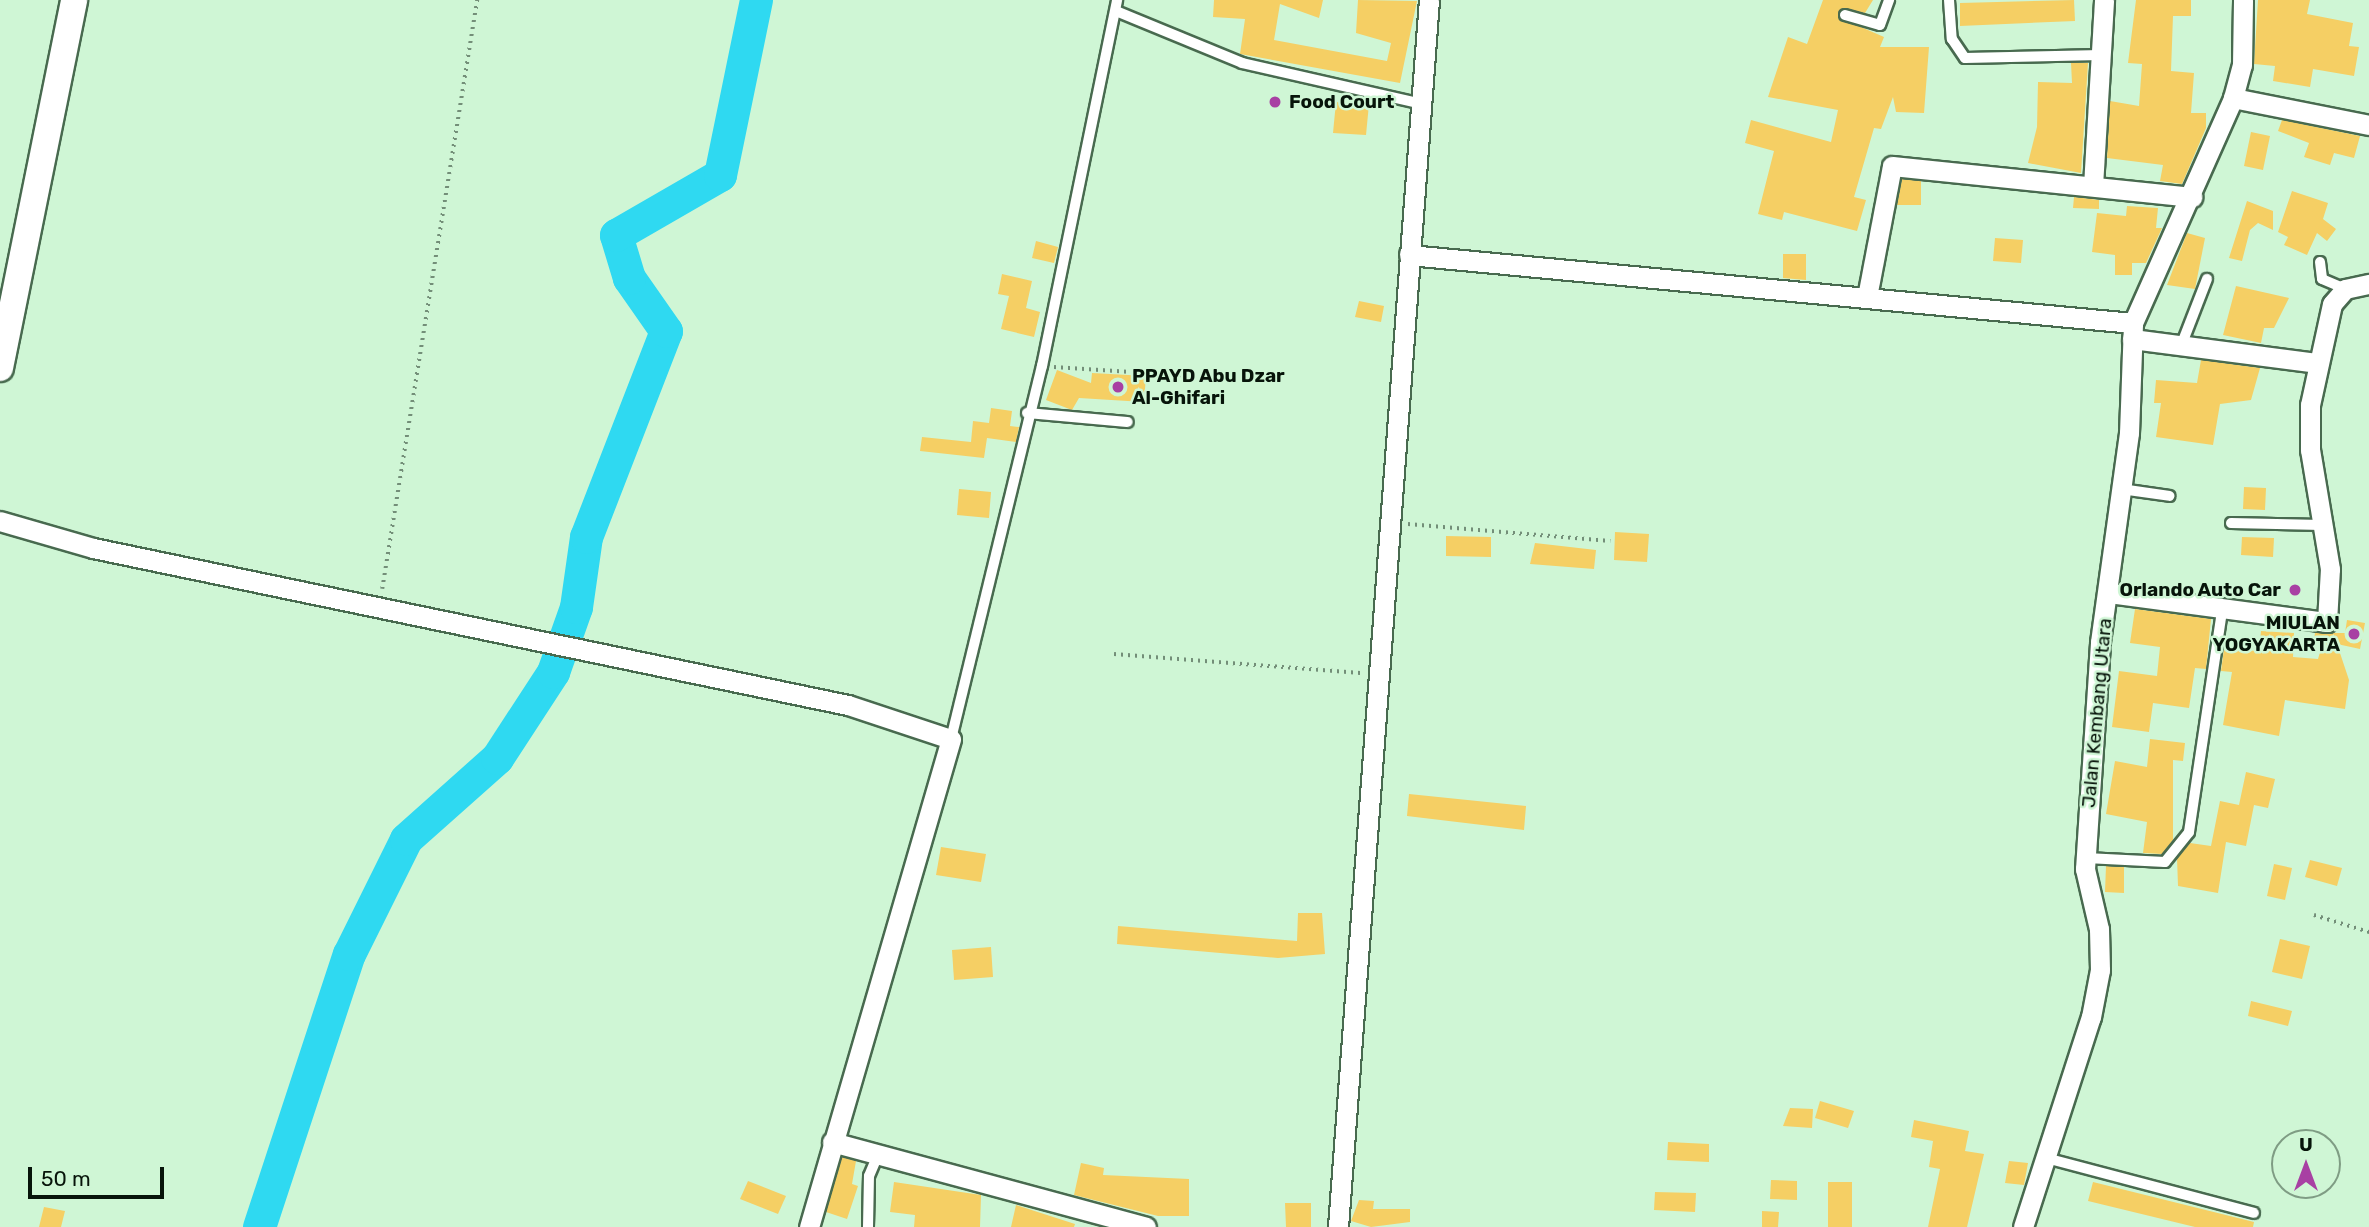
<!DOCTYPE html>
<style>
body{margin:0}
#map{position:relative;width:2369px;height:1227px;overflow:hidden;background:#cff6d5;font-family:Rubik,sans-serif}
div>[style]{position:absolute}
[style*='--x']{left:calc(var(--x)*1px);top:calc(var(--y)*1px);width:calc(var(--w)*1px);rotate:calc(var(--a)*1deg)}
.river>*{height:33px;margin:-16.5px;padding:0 16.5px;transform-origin:16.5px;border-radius:16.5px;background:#2fd9f1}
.building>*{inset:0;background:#f5cf64}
.path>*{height:3.5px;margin-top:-1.75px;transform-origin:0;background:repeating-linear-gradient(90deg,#738e78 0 2px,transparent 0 7px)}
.roads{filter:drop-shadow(2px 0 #486a4f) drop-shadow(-2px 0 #486a4f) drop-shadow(0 2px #486a4f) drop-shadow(0 -2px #486a4f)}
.lane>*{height:10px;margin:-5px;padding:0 5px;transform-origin:5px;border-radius:5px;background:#fff}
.street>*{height:19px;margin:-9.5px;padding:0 9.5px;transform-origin:9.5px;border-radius:9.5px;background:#fff}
.secondary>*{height:26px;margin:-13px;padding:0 13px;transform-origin:13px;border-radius:13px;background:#fff}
.dots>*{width:19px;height:19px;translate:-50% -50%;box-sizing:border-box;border:4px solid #cff6d5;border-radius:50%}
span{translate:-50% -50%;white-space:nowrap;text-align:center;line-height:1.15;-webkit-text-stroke:5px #cff6d5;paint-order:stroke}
.poi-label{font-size:19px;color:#07140a;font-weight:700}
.left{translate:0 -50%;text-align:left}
.right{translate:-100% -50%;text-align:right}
.street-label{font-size:19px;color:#07140a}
.north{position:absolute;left:2271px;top:1129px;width:70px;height:70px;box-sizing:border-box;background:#cff6d5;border:2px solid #7f9c84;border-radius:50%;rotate:0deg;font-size:19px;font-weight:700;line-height:28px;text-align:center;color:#07140a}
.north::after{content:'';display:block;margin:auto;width:24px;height:32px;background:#a840a3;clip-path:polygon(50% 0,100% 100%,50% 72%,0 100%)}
.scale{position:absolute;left:28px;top:1167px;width:136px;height:32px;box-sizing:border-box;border:4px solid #07140a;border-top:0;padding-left:9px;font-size:21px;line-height:24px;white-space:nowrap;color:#07140a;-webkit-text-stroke:5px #cff6d5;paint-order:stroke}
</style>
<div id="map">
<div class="river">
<div style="--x:259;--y:1227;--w:287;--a:-71.8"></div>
<div style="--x:349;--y:954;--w:128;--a:-63.6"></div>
<div style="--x:406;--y:839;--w:122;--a:-41.7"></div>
<div style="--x:497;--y:758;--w:103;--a:-56.9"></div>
<div style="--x:553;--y:672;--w:69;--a:-70.5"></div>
<div style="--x:576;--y:607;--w:71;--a:-81.9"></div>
<div style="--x:586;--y:537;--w:221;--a:-68.8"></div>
<div style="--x:666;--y:331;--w:65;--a:-124.9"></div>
<div style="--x:629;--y:278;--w:45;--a:-106.8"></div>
<div style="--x:616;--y:235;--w:120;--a:-30"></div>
<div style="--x:720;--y:175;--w:179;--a:-78.4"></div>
</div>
<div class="building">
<div style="clip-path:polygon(1214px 0,1323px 0,1319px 18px,1280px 4px,1274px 40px,1387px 61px,1391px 43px,1356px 33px,1358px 0,1417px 1px,1400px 83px,1240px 54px,1245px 19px,1213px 17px)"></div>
<div style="clip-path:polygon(1823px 0,1873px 0,1865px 13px,1844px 8px,1838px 17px,1884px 37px,1880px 47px,1929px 47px,1924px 113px,1896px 112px,1893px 97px,1881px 129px,1874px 128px,1854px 197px,1866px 200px,1857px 231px,1784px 212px,1782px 220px,1758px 214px,1774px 151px,1745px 143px,1751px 120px,1831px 142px,1838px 110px,1768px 97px,1788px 37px,1807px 44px)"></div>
<div style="clip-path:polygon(2074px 0,2075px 21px,1960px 26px,1960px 3px)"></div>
<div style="clip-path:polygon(2136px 0,2191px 0,2191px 16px,2173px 16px,2171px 71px,2194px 73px,2191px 113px,2206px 113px,2206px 128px,2182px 184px,2160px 181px,2163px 165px,2107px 158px,2110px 101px,2139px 106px,2142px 64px,2128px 63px)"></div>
<div style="clip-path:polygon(2258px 0,2310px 0,2307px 14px,2353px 23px,2349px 46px,2359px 47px,2354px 76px,2313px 69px,2310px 87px,2273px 81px,2275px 66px,2254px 64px)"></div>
<div style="clip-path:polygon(2071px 63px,2088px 63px,2081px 173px,2028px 163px,2037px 127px,2038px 82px,2072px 83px)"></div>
<div style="clip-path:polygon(1336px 102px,1369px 104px,1366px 135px,1333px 133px)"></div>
<div style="clip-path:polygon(2282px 120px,2360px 136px,2354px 158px,2334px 153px,2330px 165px,2304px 157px,2309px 143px,2278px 131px)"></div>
<div style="clip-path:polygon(2251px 132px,2270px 136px,2263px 170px,2244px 166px)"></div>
<div style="clip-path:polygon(1902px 179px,1921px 181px,1921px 205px,1897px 205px)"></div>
<div style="clip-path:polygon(2292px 191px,2328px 203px,2323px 219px,2336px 229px,2327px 241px,2317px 233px,2307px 255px,2284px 245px,2288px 237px,2278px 232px)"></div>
<div style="clip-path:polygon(2074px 197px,2099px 200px,2099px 209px,2073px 208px)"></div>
<div style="clip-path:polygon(2247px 201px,2273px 211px,2273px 230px,2258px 223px,2250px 230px,2242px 261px,2229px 258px)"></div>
<div style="clip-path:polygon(2127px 206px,2158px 208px,2156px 228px,2162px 228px,2146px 263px,2132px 263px,2132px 275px,2115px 275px,2115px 255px,2092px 252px,2097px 213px,2126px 216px)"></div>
<div style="clip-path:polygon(2187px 233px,2205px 238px,2195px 289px,2167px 285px)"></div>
<div style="clip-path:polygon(1995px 238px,2023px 240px,2021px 263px,1993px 261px)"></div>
<div style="clip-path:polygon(1036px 241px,1058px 247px,1054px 263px,1032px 258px)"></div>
<div style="clip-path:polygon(1783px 254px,1806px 254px,1806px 280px,1783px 278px)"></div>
<div style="clip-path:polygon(1002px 274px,1032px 281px,1026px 308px,1040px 312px,1034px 337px,1001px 329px,1009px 296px,998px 294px)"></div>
<div style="clip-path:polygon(2236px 286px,2289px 298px,2274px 328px,2264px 328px,2261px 343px,2223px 335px)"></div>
<div style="clip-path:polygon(1359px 301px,1384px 306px,1381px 322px,1355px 317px)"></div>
<div style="clip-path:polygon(2201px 360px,2260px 368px,2251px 400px,2220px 404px,2213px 445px,2156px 437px,2161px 403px,2154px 403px,2156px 380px,2197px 383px)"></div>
<div style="clip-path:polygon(1057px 370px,1091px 383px,1092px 373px,1146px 376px,1144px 402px,1079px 398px,1072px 410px,1046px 400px)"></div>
<div style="clip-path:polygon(991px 408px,1012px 411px,1010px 426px,1019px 427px,1016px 442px,987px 438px,984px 458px,920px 451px,922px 437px,971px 442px,973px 421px,989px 423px)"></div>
<div style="clip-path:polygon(2244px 487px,2266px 488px,2265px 510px,2243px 509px)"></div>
<div style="clip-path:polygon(959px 489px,991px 492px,989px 518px,957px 515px)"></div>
<div style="clip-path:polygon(1615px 532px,1649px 534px,1647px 562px,1614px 560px)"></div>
<div style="clip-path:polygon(1446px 536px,1491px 537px,1491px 557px,1446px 556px)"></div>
<div style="clip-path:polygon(2242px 537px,2274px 538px,2273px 557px,2241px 555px)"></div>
<div style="clip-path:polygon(1535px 543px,1596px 550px,1594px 569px,1530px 564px)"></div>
<div style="clip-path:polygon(2135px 609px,2211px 619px,2206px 669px,2195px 668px,2189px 708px,2153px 703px,2149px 732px,2112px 727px,2119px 671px,2157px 676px,2160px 647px,2130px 643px)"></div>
<div style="clip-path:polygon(2347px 620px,2365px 623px,2360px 649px,2337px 644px,2349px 680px,2345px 709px,2285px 700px,2279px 736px,2223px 725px,2232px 672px,2221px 671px,2224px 649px,2259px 651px,2261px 631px,2294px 633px,2293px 657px,2318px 659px,2323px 642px,2314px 640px,2315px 633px,2345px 633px)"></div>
<div style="clip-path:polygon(2150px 739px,2185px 743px,2183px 761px,2173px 760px,2173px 840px,2162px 854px,2143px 853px,2147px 822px,2106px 814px,2115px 761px,2147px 767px)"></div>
<div style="clip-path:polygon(2246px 772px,2275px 779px,2268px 808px,2254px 805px,2246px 846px,2226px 842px,2218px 893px,2178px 886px,2177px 858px,2190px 843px,2211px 846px,2220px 801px,2239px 805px)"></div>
<div style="clip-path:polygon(1409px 794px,1526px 806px,1524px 830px,1407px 816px)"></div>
<div style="clip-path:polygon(941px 847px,986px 854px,981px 882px,936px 875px)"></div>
<div style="clip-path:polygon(2310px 860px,2342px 868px,2337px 886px,2305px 877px)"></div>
<div style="clip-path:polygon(2274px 864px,2292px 868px,2285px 900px,2267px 896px)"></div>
<div style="clip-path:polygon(2106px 866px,2124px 867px,2124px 893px,2105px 892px)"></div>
<div style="clip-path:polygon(1298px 913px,1322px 913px,1325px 954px,1278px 958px,1117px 944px,1118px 926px,1297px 941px)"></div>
<div style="clip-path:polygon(2280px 939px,2310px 946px,2302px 979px,2272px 972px)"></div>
<div style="clip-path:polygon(991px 947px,993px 977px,954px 980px,952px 950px)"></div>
<div style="clip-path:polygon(2251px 1001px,2292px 1011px,2288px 1026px,2248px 1016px)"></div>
<div style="clip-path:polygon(1820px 1101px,1854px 1111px,1848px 1128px,1815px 1118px)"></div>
<div style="clip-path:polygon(1790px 1108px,1813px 1109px,1812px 1128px,1783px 1126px)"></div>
<div style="clip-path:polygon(1914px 1120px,1969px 1131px,1965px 1151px,1984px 1154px,1967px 1227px,1928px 1227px,1940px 1169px,1929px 1167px,1933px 1141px,1911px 1137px)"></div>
<div style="clip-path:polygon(1668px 1142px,1709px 1144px,1709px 1162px,1667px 1160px)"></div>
<div style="clip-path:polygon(842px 1157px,856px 1161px,852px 1184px,858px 1186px,847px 1219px,826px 1212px)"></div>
<div style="clip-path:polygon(2009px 1161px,2028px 1163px,2024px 1185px,2005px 1183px)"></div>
<div style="clip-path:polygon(1081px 1163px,1104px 1168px,1103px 1175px,1189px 1179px,1189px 1216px,1158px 1216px,1074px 1195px)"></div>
<div style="clip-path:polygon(1771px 1180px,1797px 1181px,1797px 1200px,1770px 1199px)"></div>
<div style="clip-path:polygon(748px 1181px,786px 1196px,778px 1214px,740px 1199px)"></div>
<div style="clip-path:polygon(894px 1182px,981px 1195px,980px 1227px,914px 1227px,915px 1215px,890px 1212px)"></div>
<div style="clip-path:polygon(1828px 1182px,1852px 1182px,1852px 1227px,1828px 1227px)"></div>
<div style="clip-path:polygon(2093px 1182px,2254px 1222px,2253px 1227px,2195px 1227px,2088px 1201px)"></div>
<div style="clip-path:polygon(1655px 1192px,1696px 1193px,1695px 1212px,1654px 1210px)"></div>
<div style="clip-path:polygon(1359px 1200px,1374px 1201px,1373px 1209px,1410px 1209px,1410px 1222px,1371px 1227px,1351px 1221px)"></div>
<div style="clip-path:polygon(1285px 1203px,1311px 1203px,1311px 1227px,1286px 1227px)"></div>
<div style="clip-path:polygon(1016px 1205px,1075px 1224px,1074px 1227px,1011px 1227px)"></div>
<div style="clip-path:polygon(44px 1207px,65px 1211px,61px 1227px,39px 1227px)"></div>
<div style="clip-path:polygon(1762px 1211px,1779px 1212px,1778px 1227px,1762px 1227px)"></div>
</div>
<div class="path">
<div style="--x:1054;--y:367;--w:186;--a:3.7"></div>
<div style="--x:1408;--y:524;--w:203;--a:4.8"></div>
<div style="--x:382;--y:589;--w:597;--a:-80.84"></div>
<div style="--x:1114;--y:654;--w:247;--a:4.4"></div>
<div style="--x:2314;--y:915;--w:58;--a:17.2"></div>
</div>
<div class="roads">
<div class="lane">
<div style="--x:1949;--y:0;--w:39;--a:86"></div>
<div style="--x:1952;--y:39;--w:23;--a:56"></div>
<div style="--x:1965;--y:58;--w:136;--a:-1.3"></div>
<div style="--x:1116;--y:11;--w:136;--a:22.4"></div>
<div style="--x:1242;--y:63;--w:185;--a:12.8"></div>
<div style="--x:1845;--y:15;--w:36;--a:16"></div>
<div style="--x:1880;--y:25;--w:27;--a:-70"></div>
<div style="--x:2320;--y:262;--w:17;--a:83"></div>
<div style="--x:2322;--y:279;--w:25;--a:23"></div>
<div style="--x:2181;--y:346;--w:72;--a:-68.8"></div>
<div style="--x:1027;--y:413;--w:101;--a:5.1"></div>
<div style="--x:2121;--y:489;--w:49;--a:8.1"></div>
<div style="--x:2231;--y:523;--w:91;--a:1.3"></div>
<div style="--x:951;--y:739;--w:384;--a:-76.3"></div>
<div style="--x:1042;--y:366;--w:374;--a:-78.4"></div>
<div style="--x:2086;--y:858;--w:79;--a:2.9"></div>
<div style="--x:2165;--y:862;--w:38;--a:-51"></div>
<div style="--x:2189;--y:832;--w:224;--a:-81.5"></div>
<div style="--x:2046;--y:1158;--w:215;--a:14.8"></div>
<div style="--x:868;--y:1227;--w:51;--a:-88.9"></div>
<div style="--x:869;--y:1176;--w:26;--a:-67"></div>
</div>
<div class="street">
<div style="--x:2233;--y:98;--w:139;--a:11.2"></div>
<div style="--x:2093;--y:186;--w:186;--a:-86.6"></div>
<div style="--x:1409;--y:255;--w:727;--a:5.37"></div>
<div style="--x:1867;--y:297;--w:133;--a:-79.2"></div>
<div style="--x:1892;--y:166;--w:302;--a:5.9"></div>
<div style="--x:2132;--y:339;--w:188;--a:7.4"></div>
<div style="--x:0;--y:521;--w:97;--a:16.2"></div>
<div style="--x:93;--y:548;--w:771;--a:11.75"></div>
<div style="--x:848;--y:705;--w:108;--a:18.3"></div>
<div style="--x:951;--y:739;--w:508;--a:106.22"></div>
<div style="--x:2109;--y:593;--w:220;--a:7.6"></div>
<div style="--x:2327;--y:622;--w:53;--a:-86.8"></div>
<div style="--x:2330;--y:569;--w:121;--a:-99.5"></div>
<div style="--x:2310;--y:450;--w:45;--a:-90"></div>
<div style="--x:2310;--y:405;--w:103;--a:-77.7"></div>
<div style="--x:2332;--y:304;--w:20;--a:-49"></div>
<div style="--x:2345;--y:289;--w:25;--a:-12"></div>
<div style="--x:832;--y:1142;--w:325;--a:15.1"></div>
<div style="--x:1338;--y:1227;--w:1230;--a:-85.76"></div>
<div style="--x:2023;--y:1227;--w:221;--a:-72.1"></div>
<div style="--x:2091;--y:1017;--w:48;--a:-79.2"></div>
<div style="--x:2100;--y:970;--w:41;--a:-91.4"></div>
<div style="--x:2099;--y:929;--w:62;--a:-103.1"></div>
<div style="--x:2085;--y:869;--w:227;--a:-86.2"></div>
<div style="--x:2100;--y:642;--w:211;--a:-82.1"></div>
<div style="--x:2129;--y:433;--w:110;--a:-87.9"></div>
<div style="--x:2133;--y:323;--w:246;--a:-66"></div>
<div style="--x:2233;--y:98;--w:34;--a:-75"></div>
<div style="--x:2242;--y:65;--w:65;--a:-89.1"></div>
</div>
<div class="secondary">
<div style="--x:0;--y:368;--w:375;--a:-78.6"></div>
</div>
</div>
<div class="dots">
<div style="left:1275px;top:102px;background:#a840a3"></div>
<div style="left:1118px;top:387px;background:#a840a3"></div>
<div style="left:2295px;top:590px;background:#a840a3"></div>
<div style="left:2354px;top:634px;background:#a840a3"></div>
</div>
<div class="poi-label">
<span class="left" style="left:1289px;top:102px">Food Court</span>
<span class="left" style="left:1132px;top:387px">PPAYD Abu Dzar<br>Al-Ghifari</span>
<span class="right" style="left:2281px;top:590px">Orlando Auto Car</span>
<span class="right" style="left:2340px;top:634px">MIULAN<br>YOGYAKARTA</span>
</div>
<div class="street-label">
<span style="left:2097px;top:713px;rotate:-85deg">Jalan Kembang Utara</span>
</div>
<div class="north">U</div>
<div class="scale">50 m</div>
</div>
